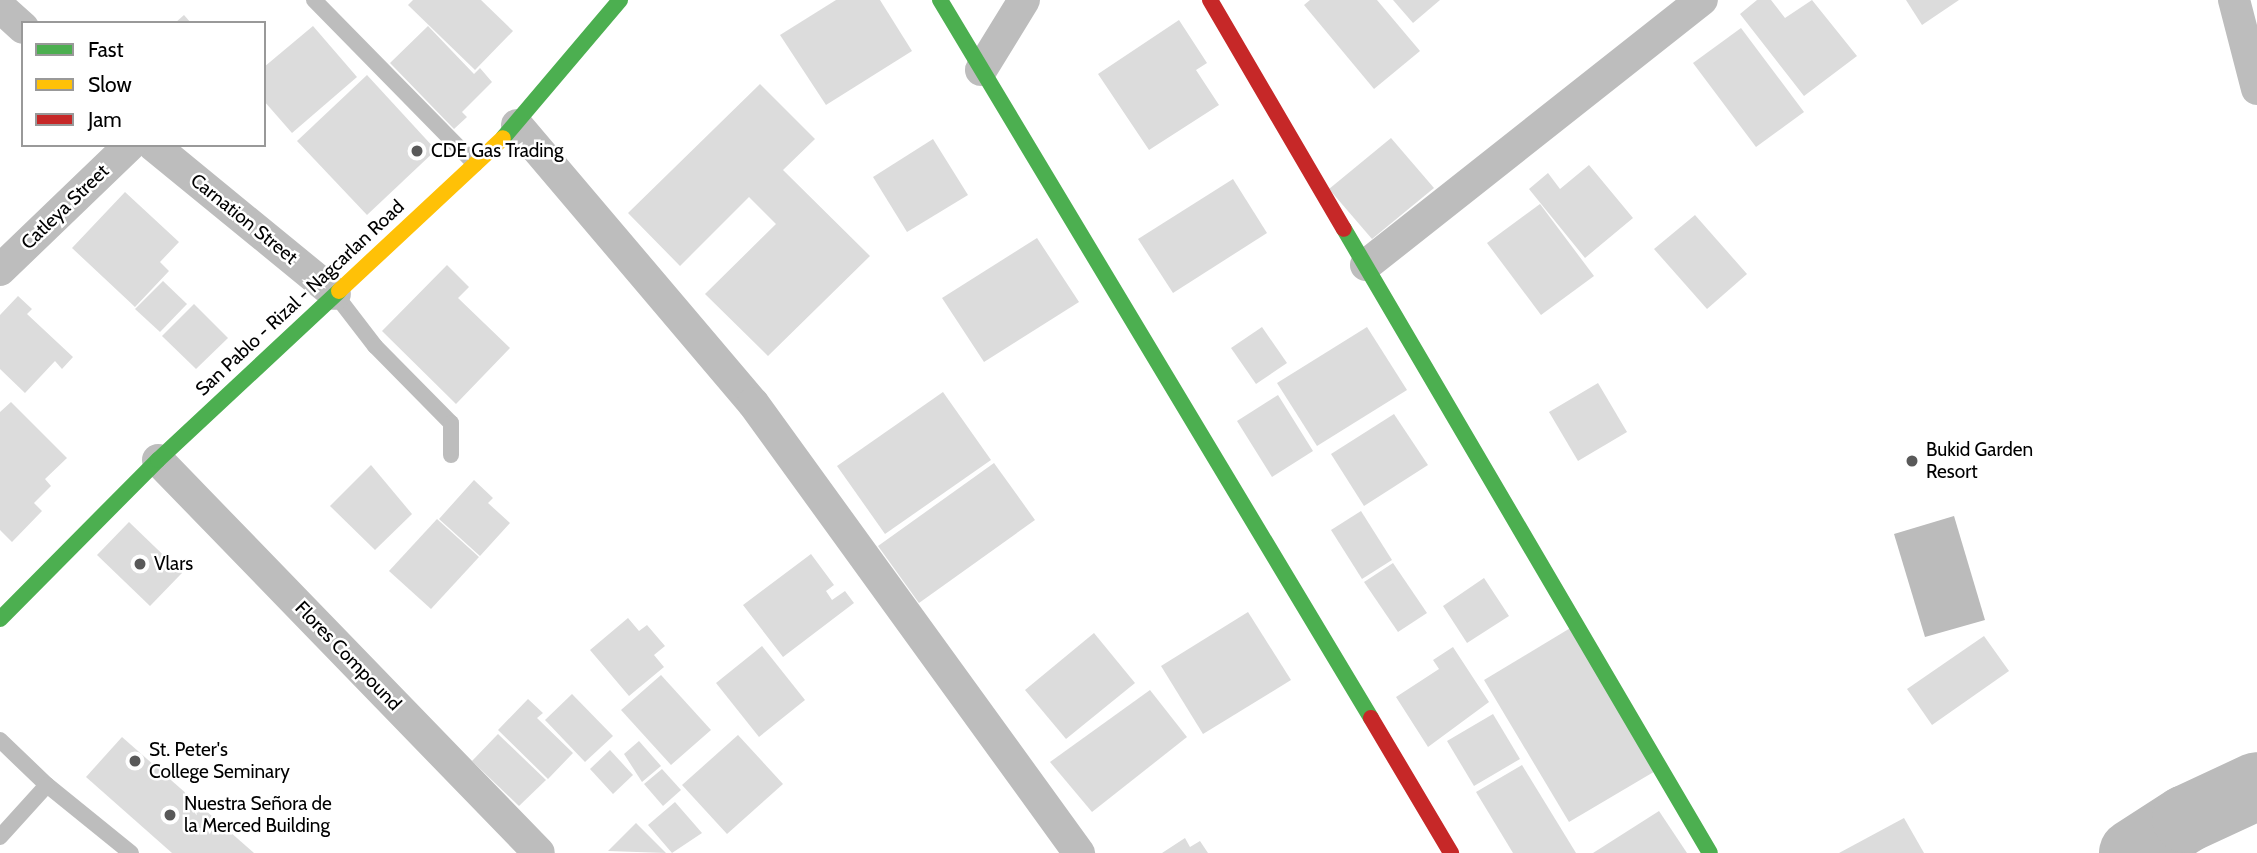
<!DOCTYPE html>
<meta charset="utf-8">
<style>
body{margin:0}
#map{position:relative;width:2257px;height:853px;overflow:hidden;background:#fff;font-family:Cabin,sans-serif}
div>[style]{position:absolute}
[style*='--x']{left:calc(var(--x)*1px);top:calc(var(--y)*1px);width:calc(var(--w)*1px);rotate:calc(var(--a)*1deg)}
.water>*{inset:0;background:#bbb}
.river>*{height:68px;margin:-34px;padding:0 34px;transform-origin:34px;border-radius:34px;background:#bbb}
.building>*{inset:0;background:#dcdcdc}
.lane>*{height:16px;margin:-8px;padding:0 8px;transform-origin:8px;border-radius:8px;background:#bdbdbd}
.street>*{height:32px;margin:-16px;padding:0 16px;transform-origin:16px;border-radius:16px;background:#bdbdbd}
.fast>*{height:16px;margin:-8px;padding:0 8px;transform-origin:8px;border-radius:8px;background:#4caf50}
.slow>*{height:16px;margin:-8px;padding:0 8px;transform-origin:8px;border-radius:8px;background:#ffc107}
.jam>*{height:16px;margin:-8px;padding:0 8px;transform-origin:8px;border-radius:8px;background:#c62828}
.dots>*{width:19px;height:19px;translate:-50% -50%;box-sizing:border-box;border:4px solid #fff;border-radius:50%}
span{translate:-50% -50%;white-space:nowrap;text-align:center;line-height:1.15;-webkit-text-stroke:5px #fff;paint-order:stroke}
.poi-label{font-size:19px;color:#000}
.left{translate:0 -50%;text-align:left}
.street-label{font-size:19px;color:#000}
.legend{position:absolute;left:21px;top:21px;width:245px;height:126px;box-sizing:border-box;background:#fff;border:2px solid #999;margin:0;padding:9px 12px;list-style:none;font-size:21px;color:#000}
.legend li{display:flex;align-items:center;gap:14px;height:35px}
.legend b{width:35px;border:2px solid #999}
</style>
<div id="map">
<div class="water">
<div style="clip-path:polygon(1954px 516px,1985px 620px,1925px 637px,1894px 534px)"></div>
</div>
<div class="river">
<div style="--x:2133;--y:853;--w:63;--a:-32.7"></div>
<div style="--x:2186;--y:819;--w:78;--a:-24.9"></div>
</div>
<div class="building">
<div style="clip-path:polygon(413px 0,481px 0,513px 31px,475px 70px,408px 5px)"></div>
<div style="clip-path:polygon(836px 0,880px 0,912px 51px,826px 105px,780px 35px)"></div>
<div style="clip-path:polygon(1310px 0,1377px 0,1420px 51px,1374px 89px,1304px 5px)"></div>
<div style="clip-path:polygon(1393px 0,1440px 0,1413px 23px)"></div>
<div style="clip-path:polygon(1757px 0,1771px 0,1785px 18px,1812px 0,1857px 56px,1804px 96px,1740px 14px)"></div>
<div style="clip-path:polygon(1906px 0,1959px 0,1922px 25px)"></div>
<div style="clip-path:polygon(184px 15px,191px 23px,175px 23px)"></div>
<div style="clip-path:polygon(1179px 20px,1207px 63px,1196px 70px,1219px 105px,1149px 150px,1098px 74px)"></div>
<div style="clip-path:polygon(313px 26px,357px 77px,292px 133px,264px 101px,264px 67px)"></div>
<div style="clip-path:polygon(428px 26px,474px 74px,480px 68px,492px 82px,462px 112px,467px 117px,454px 129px,390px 63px)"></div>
<div style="clip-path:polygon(1741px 28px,1804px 112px,1756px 147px,1693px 63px)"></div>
<div style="clip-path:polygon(367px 75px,436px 150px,367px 215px,297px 141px)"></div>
<div style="clip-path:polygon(760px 84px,815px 139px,783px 170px,870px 256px,768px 356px,705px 294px,776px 224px,749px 197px,680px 266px,628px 213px)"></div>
<div style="clip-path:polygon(1391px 138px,1434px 188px,1372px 239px,1329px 189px)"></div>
<div style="clip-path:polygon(933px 139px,968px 195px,907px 232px,873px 177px)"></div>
<div style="clip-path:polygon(1589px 165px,1633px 218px,1585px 258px,1529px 189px,1548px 173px,1560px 189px)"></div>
<div style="clip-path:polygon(1233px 179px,1267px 233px,1173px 293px,1138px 239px)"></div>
<div style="clip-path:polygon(125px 192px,179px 242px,160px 262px,169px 271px,135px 307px,72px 248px)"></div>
<div style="clip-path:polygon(1540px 204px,1594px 276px,1541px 315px,1487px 243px)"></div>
<div style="clip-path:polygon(1695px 215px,1747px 274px,1707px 309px,1654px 249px)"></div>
<div style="clip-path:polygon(1037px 238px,1079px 302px,984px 362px,942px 298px)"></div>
<div style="clip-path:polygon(447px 265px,469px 287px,458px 298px,510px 348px,456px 404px,382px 331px)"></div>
<div style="clip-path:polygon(163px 281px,187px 304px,160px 332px,135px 309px)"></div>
<div style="clip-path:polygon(18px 296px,32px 309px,27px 314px,73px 357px,62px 369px,55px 361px,25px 393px,0 369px,0 315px)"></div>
<div style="clip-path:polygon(194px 304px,228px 338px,196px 369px,162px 336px)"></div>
<div style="clip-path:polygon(1262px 327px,1287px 363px,1256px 384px,1231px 348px)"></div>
<div style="clip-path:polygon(1367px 327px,1407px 390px,1317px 446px,1277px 383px)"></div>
<div style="clip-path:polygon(1598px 383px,1627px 432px,1578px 461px,1549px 412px)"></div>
<div style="clip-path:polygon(943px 392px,991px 460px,885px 534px,837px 466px)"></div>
<div style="clip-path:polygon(1278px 395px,1313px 451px,1272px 477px,1237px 421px)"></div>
<div style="clip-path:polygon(11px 402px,67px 458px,45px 479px,51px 486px,34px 503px,42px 511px,12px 542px,0 530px,0 412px)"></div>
<div style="clip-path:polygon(1394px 414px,1428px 465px,1364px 506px,1331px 454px)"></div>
<div style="clip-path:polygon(994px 463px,1035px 520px,919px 603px,878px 546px)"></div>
<div style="clip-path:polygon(371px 465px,412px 514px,375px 550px,330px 506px)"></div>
<div style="clip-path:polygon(474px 480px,493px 498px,488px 503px,510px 523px,480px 556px,439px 519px)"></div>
<div style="clip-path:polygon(1361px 511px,1392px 560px,1362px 579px,1331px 530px)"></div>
<div style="clip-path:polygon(437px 519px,479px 557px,431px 609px,389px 571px)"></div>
<div style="clip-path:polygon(129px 522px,182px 573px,150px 606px,97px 555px)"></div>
<div style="clip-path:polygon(811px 554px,834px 585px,826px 591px,832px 600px,845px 591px,854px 603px,783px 657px,743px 605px)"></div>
<div style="clip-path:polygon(1393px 563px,1427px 613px,1398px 632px,1364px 582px)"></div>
<div style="clip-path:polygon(1484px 578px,1509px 616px,1467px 643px,1443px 606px)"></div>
<div style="clip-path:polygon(1248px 612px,1291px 680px,1203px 734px,1161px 666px)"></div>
<div style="clip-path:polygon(628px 618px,639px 631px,647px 625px,665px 646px,654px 655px,664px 667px,629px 696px,590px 650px)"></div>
<div style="clip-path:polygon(1572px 627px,1657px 770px,1569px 822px,1484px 680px)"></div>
<div style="clip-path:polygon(1094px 633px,1135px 683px,1066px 739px,1025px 690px)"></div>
<div style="clip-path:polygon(1984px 636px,2009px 671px,1932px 725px,1907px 689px)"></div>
<div style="clip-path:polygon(762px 646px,805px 700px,759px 737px,716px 683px)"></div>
<div style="clip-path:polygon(1453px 647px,1489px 702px,1428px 747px,1396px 697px,1439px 669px,1433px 660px)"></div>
<div style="clip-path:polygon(661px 675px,711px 730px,671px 765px,621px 710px)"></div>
<div style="clip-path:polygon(1150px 690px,1187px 737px,1092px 812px,1050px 762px)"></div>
<div style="clip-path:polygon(572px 694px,613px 736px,585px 762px,545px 720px)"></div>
<div style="clip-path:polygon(528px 699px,543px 713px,537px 718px,573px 753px,548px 779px,498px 730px)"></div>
<div style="clip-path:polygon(1493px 714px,1520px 759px,1474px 786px,1447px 741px)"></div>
<div style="clip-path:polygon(498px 734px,546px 780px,519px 806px,472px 761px)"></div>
<div style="clip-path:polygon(738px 735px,783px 784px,727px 834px,682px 785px)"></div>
<div style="clip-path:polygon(122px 737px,254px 853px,172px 853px,86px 777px)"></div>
<div style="clip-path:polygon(639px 741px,661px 766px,642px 782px,624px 754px)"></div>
<div style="clip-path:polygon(610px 750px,633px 775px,613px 794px,590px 769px)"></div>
<div style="clip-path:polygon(1522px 765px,1576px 853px,1513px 853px,1476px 792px)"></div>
<div style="clip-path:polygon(662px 769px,681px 790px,663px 806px,644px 784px)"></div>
<div style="clip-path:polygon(675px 802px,702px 833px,672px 853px,648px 825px)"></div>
<div style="clip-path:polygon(1659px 811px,1687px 853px,1593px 853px)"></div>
<div style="clip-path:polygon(1904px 818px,1924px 853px,1839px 853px)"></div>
<div style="clip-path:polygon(636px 823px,666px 853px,608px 851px)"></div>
<div style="clip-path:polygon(1185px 838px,1190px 847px,1200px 841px,1208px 853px,1162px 853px)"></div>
</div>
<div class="lane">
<div style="--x:314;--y:0;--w:230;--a:45.5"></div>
<div style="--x:335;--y:294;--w:66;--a:52.4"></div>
<div style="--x:375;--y:346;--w:108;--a:45.4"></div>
<div style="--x:451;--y:423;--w:32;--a:90"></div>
<div style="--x:0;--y:740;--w:65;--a:43.8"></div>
<div style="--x:47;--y:785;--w:108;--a:39"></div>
<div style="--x:0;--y:837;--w:70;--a:-47.9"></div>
</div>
<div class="street">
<div style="--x:2234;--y:0;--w:92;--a:75.5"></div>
<div style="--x:0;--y:7;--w:31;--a:42"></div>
<div style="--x:981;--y:70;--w:82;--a:-58.4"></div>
<div style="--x:517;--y:125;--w:365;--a:49.7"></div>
<div style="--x:753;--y:403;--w:556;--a:54.08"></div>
<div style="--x:153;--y:145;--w:235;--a:39.3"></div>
<div style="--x:1366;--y:265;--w:428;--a:-38.3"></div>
<div style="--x:0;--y:270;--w:180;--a:-43.9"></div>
<div style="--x:158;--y:460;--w:547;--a:45.89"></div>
</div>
<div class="fast">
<div style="--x:940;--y:0;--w:837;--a:59.02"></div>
<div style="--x:503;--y:138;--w:181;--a:-49.7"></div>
<div style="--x:1344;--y:229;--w:723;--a:59.61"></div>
<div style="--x:0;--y:619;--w:224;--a:-45.2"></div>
<div style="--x:158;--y:460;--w:248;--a:-43"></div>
</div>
<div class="slow">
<div style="--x:339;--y:291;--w:224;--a:-43"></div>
</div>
<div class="jam">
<div style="--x:1210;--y:0;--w:265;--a:59.7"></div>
<div style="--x:1371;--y:718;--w:157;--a:59.3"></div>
</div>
<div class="dots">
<div style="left:417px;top:151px;background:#595959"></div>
<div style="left:1912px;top:461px;background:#595959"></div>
<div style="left:140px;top:564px;background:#595959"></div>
<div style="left:135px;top:761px;background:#595959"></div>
<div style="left:170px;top:815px;background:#595959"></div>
</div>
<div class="poi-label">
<span class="left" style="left:431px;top:151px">CDE Gas Trading</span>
<span class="left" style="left:1926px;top:461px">Bukid Garden<br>Resort</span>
<span class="left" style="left:154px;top:564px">Vlars</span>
<span class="left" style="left:149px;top:761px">St. Peter's<br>College Seminary</span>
<span class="left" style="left:184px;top:815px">Nuestra Señora de<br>la Merced Building</span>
</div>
<div class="street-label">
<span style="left:65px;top:207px;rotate:-44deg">Catleya Street</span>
<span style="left:244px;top:219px;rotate:39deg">Carnation Street</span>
<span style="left:300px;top:298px;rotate:-43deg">San Pablo - Rizal - Nagcarlan Road</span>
<span style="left:348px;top:656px;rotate:46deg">Flores Compound</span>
</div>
<ul class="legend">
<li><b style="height:9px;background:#4caf50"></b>Fast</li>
<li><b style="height:9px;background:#ffc107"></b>Slow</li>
<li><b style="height:9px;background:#c62828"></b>Jam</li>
</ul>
</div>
